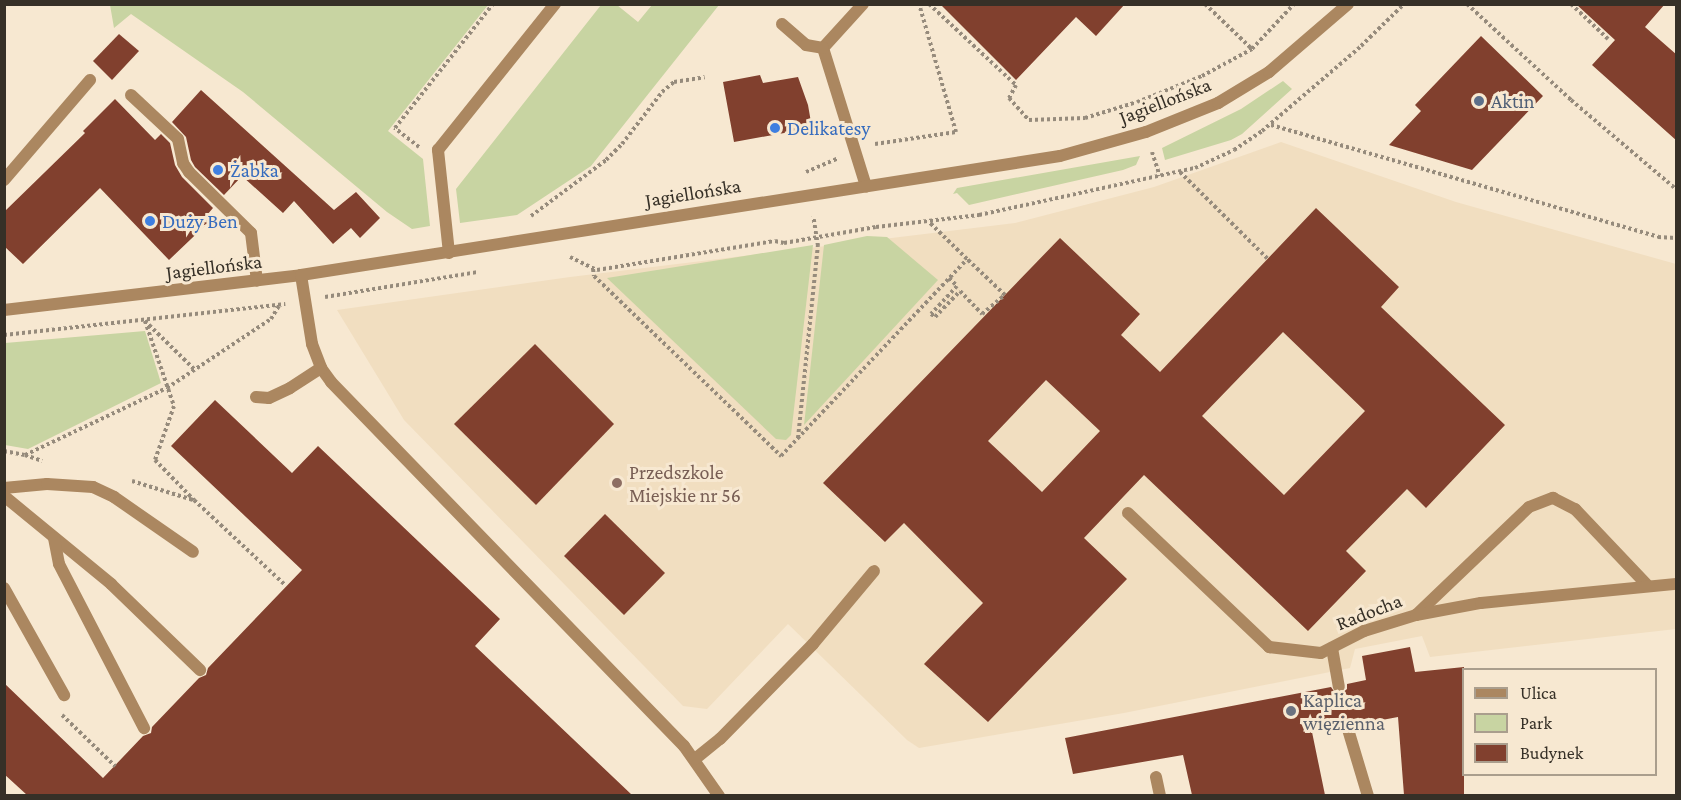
<!DOCTYPE html>
<meta charset="utf-8">
<style>
body{margin:0}
#map{position:relative;width:1681px;height:800px;overflow:hidden;background:#f7e8d1;font-family:"Crimson Pro",serif}
div>[style]{position:absolute}
[style*='--x']{left:calc(var(--x)*1px);top:calc(var(--y)*1px);width:calc(var(--w)*1px);rotate:calc(var(--a)*1deg)}
.built>*{inset:0;background:#f1dec0}
.green>*{inset:0;background:#c8d4a2}
.building>*{inset:0;background:#81402e}
.path>*{height:4px;margin-top:-2px;transform-origin:0;background:repeating-linear-gradient(90deg,#968b7c 0 3px,transparent 0 6px)}
.service>*{height:12px;margin:-6px;padding:0 6px;transform-origin:6px;border-radius:6px;background:#ab8760}
.minor>*{height:12px;margin:-6px;padding:0 6px;transform-origin:6px;border-radius:6px;background:#ab8760}
.tertiary>*{height:12px;margin:-6px;padding:0 6px;transform-origin:6px;border-radius:6px;background:#ab8760}
.dots>*{width:16px;height:16px;translate:-50% -50%;box-sizing:border-box;border:3px solid #f7e8d1;border-radius:50%}
span{translate:-50% -50%;white-space:nowrap;text-align:center;line-height:1.15;-webkit-text-stroke:6px #f7e8d1;paint-order:stroke}
.street-label{font-size:20px;color:#363027}
.service-label{font-size:20px;color:#4e5e75}
.left{translate:0 -50%;text-align:left}
.shop-label{font-size:20px;color:#366cbe}
.education-label{font-size:20px;color:#785e54}
.worship-label{font-size:20px;color:#5b616d}
.frame{position:absolute;inset:0;border:6px solid #363027;pointer-events:none}
.legend{position:absolute;left:1462px;top:668px;width:195px;height:108px;box-sizing:border-box;background:#f7e8d1;border:2px solid #aa9e8d;margin:0;padding:8px 10px;list-style:none;font-size:18px;color:#363027}
.legend li{display:flex;align-items:center;gap:12px;height:30px}
.legend b{width:30px;border:2px solid #aa9e8d}
</style>
<div id="map">
<div class="built">
<div style="clip-path:polygon(1281px 142px,1456px 202px,1676px 264px,1676px 629px,1430px 657px,1422px 636px,1355px 649px,1350px 668px,1124px 713px,919px 748px,907px 740px,788px 624px,707px 709px,683px 706px,404px 420px,337px 310px,570px 277px,1015px 223px,1154px 187px)"></div>
</div>
<div class="green">
<div style="clip-path:polygon(110px 5px,488px 5px,388px 131px,423px 159px,430px 226px,412px 229px,387px 212px,243px 92px,131px 14px,114px 28px)"></div>
<div style="clip-path:polygon(601px 5px,617px 5px,638px 22px,652px 5px,719px 5px,591px 166px,517px 215px,460px 223px,456px 189px)"></div>
<div style="clip-path:polygon(1283px 81px,1292px 89px,1242px 134px,1231px 140px,1165px 160px,1162px 148px,1241px 109px)"></div>
<div style="clip-path:polygon(1140px 156px,1136px 165px,1123px 170px,969px 205px,957px 193px,953px 194px,957px 188px)"></div>
<div style="clip-path:polygon(867px 236px,887px 237px,938px 280px,804px 425px,824px 245px)"></div>
<div style="clip-path:polygon(813px 245px,791px 435px,786px 440px,776px 439px,607px 278px)"></div>
<div style="clip-path:polygon(145px 331px,161px 383px,28px 449px,5px 445px,5px 343px)"></div>
</div>
<div class="building">
<div style="clip-path:polygon(940px 4px,1125px 4px,1096px 36px,1076px 17px,1016px 80px)"></div>
<div style="clip-path:polygon(1576px 4px,1665px 4px,1645px 27px,1677px 55px,1677px 141px,1592px 65px,1615px 40px)"></div>
<div style="clip-path:polygon(119px 34px,139px 51px,112px 80px,93px 61px)"></div>
<div style="clip-path:polygon(1481px 36px,1543px 96px,1472px 170px,1389px 145px,1421px 111px,1415px 105px)"></div>
<div style="clip-path:polygon(760px 75px,763px 83px,798px 77px,808px 105px,812px 128px,734px 142px,723px 82px)"></div>
<div style="clip-path:polygon(201px 90px,334px 210px,356px 192px,380px 218px,360px 238px,351px 228px,333px 244px,294px 201px,283px 213px,242px 176px,224px 195px,195px 167px,191px 160px,186px 137px,172px 122px)"></div>
<div style="clip-path:polygon(115px 99px,155px 140px,161px 134px,170px 143px,175px 165px,182px 177px,213px 208px,207px 215px,212px 219px,169px 260px,100px 188px,23px 264px,4px 246px,4px 212px,85px 133px,83px 131px)"></div>
<div style="clip-path:polygon(evenodd,1316px 208px,1399px 287px,1381px 307px,1505px 425px,1426px 508px,1407px 489px,1346px 551px,1366px 571px,1308px 631px,1144px 475px,1084px 538px,1127px 579px,988px 722px,924px 664px,983px 603px,904px 523px,885px 542px,823px 483px,1060px 238px,1140px 314px,1121px 335px,1160px 372px,1316px 208px,1283px 332px,1365px 411px,1284px 495px,1202px 416px,1283px 332px,1316px 208px,1046px 380px,1100px 431px,1042px 492px,988px 441px,1046px 380px)"></div>
<div style="clip-path:polygon(535px 344px,614px 424px,536px 505px,454px 424px)"></div>
<div style="clip-path:polygon(215px 400px,292px 473px,318px 446px,500px 619px,475px 646px,632px 795px,27px 795px,4px 774px,4px 683px,103px 778px,143px 736px,151px 733px,152px 727px,199px 678px,206px 675px,208px 668px,302px 570px,171px 446px)"></div>
<div style="clip-path:polygon(605px 514px,665px 573px,624px 615px,564px 556px)"></div>
<div style="clip-path:polygon(1410px 647px,1415px 672px,1464px 667px,1464px 795px,1404px 795px,1398px 717px,1355px 725px,1352px 720px,1345px 718px,1341px 721px,1339px 728px,1312px 732px,1325px 795px,1192px 795px,1183px 755px,1073px 774px,1065px 738px,1331px 687px,1336px 694px,1341px 694px,1347px 689px,1347px 684px,1366px 680px,1362px 656px)"></div>
</div>
<div class="path">
<div style="--x:929;--y:4;--w:119;--a:43"></div>
<div style="--x:1016;--y:85;--w:15;--a:118"></div>
<div style="--x:1009;--y:98;--w:30;--a:48"></div>
<div style="--x:1029;--y:120;--w:56;--a:-2"></div>
<div style="--x:1085;--y:118;--w:54;--a:-17.1"></div>
<div style="--x:1137;--y:102;--w:70;--a:-21.8"></div>
<div style="--x:1202;--y:76;--w:57;--a:-28.4"></div>
<div style="--x:1252;--y:49;--w:62;--a:-47"></div>
<div style="--x:1205;--y:4;--w:65;--a:43.8"></div>
<div style="--x:1467;--y:4;--w:142;--a:42.7"></div>
<div style="--x:1571;--y:100;--w:138;--a:40.3"></div>
<div style="--x:1571;--y:4;--w:51;--a:43.4"></div>
<div style="--x:1271;--y:125;--w:403;--a:16.1"></div>
<div style="--x:1658;--y:237;--w:18;--a:3"></div>
<div style="--x:875;--y:144;--w:82;--a:-8.4"></div>
<div style="--x:956;--y:132;--w:133;--a:-106.1"></div>
<div style="--x:419;--y:147;--w:31;--a:-142"></div>
<div style="--x:395;--y:128;--w:158;--a:-51.7"></div>
<div style="--x:1152;--y:152;--w:25;--a:72"></div>
<div style="--x:806;--y:172;--w:34;--a:-23"></div>
<div style="--x:1180;--y:172;--w:124;--a:44.7"></div>
<div style="--x:531;--y:216;--w:94;--a:-36.7"></div>
<div style="--x:606;--y:160;--w:23;--a:-45"></div>
<div style="--x:622;--y:144;--w:66;--a:-52.4"></div>
<div style="--x:662;--y:92;--w:16;--a:-40"></div>
<div style="--x:674;--y:82;--w:31;--a:-9"></div>
<div style="--x:570;--y:257;--w:30;--a:26"></div>
<div style="--x:597;--y:270;--w:180;--a:-9.3"></div>
<div style="--x:775;--y:241;--w:9;--a:13"></div>
<div style="--x:784;--y:243;--w:93;--a:-9.9"></div>
<div style="--x:876;--y:227;--w:104;--a:-6.6"></div>
<div style="--x:979;--y:215;--w:221;--a:-12.3"></div>
<div style="--x:1195;--y:168;--w:43;--a:-24.8"></div>
<div style="--x:1234;--y:150;--w:34;--a:-34"></div>
<div style="--x:1262;--y:131;--w:130;--a:-40.6"></div>
<div style="--x:1361;--y:46;--w:60;--a:-44.3"></div>
<div style="--x:593;--y:269;--w:7;--a:82"></div>
<div style="--x:594;--y:276;--w:260;--a:43.9"></div>
<div style="--x:781;--y:456;--w:271;--a:-46.6"></div>
<div style="--x:967;--y:259;--w:54;--a:-135.7"></div>
<div style="--x:949;--y:278;--w:11;--a:45"></div>
<div style="--x:957;--y:286;--w:38;--a:133"></div>
<div style="--x:931;--y:314;--w:5;--a:37"></div>
<div style="--x:935;--y:317;--w:36;--a:-46"></div>
<div style="--x:960;--y:291;--w:32;--a:46"></div>
<div style="--x:982;--y:314;--w:30;--a:-40"></div>
<div style="--x:1005;--y:295;--w:52;--a:-136.5"></div>
<div style="--x:325;--y:297;--w:154;--a:-9.3"></div>
<div style="--x:4;--y:335;--w:283;--a:-6.3"></div>
<div style="--x:194;--y:369;--w:69;--a:-135.6"></div>
<div style="--x:145;--y:321;--w:90;--a:71.2"></div>
<div style="--x:174;--y:406;--w:57;--a:109.4"></div>
<div style="--x:155;--y:460;--w:56;--a:45.7"></div>
<div style="--x:194;--y:500;--w:125;--a:43"></div>
<div style="--x:798;--y:438;--w:193;--a:-84.1"></div>
<div style="--x:818;--y:246;--w:30;--a:-99"></div>
<div style="--x:4;--y:451;--w:21;--a:11"></div>
<div style="--x:25;--y:455;--w:157;--a:-25.3"></div>
<div style="--x:167;--y:388;--w:125;--a:-33.6"></div>
<div style="--x:271;--y:319;--w:17;--a:-59"></div>
<div style="--x:25;--y:455;--w:18;--a:19"></div>
<div style="--x:132;--y:481;--w:64;--a:17.3"></div>
<div style="--x:62;--y:715;--w:74;--a:43.9"></div>
</div>
<div class="service">
<div style="--x:863;--y:4;--w:59;--a:132.3"></div>
<div style="--x:823;--y:48;--w:145;--a:72.7"></div>
<div style="--x:782;--y:24;--w:32;--a:41"></div>
<div style="--x:806;--y:45;--w:17;--a:10"></div>
<div style="--x:131;--y:95;--w:64;--a:43.1"></div>
<div style="--x:178;--y:139;--w:25;--a:78"></div>
<div style="--x:183;--y:163;--w:11;--a:56"></div>
<div style="--x:189;--y:172;--w:87;--a:44.5"></div>
<div style="--x:251;--y:233;--w:48;--a:82.9"></div>
<div style="--x:4;--y:180;--w:132;--a:-49.3"></div>
<div style="--x:449;--y:253;--w:104;--a:-96.1"></div>
<div style="--x:438;--y:150;--w:187;--a:-51.3"></div>
<div style="--x:301;--y:275;--w:70;--a:80.9"></div>
<div style="--x:312;--y:344;--w:26;--a:69"></div>
<div style="--x:321;--y:368;--w:17;--a:54"></div>
<div style="--x:331;--y:382;--w:507;--a:45.88"></div>
<div style="--x:684;--y:746;--w:61;--a:55"></div>
<div style="--x:256;--y:397;--w:13;--a:4"></div>
<div style="--x:269;--y:398;--w:23;--a:-25"></div>
<div style="--x:290;--y:388;--w:37;--a:-33"></div>
<div style="--x:4;--y:488;--w:43;--a:-5.3"></div>
<div style="--x:47;--y:484;--w:46;--a:3.7"></div>
<div style="--x:93;--y:487;--w:23;--a:25"></div>
<div style="--x:114;--y:497;--w:96;--a:34.8"></div>
<div style="--x:4;--y:496;--w:139;--a:39.4"></div>
<div style="--x:111;--y:584;--w:124;--a:44"></div>
<div style="--x:54;--y:538;--w:26;--a:79"></div>
<div style="--x:59;--y:564;--w:185;--a:62.6"></div>
<div style="--x:4;--y:588;--w:123;--a:60.7"></div>
<div style="--x:1416;--y:615;--w:156;--a:-43.7"></div>
<div style="--x:1529;--y:507;--w:26;--a:-21"></div>
<div style="--x:1553;--y:498;--w:25;--a:27"></div>
<div style="--x:1575;--y:509;--w:106;--a:46.5"></div>
<div style="--x:1332;--y:648;--w:39;--a:80"></div>
<div style="--x:1347;--y:726;--w:73;--a:73.3"></div>
<div style="--x:695;--y:759;--w:32;--a:-39"></div>
<div style="--x:720;--y:739;--w:133;--a:-45.6"></div>
<div style="--x:813;--y:644;--w:95;--a:-50.1"></div>
<div style="--x:1156;--y:777;--w:19;--a:78"></div>
</div>
<div class="minor">
<div style="--x:1128;--y:513;--w:195;--a:43.5"></div>
<div style="--x:1269;--y:647;--w:52;--a:6.6"></div>
<div style="--x:1321;--y:653;--w:48;--a:-27.1"></div>
<div style="--x:1364;--y:631;--w:54;--a:-17.1"></div>
<div style="--x:1416;--y:615;--w:66;--a:-10.5"></div>
<div style="--x:1481;--y:603;--w:196;--a:-5.6"></div>
</div>
<div class="tertiary">
<div style="--x:4;--y:310;--w:299;--a:-6.7"></div>
<div style="--x:301;--y:275;--w:768;--a:-8.91"></div>
<div style="--x:1060;--y:156;--w:89;--a:-15.6"></div>
<div style="--x:1146;--y:132;--w:78;--a:-21.9"></div>
<div style="--x:1218;--y:103;--w:60;--a:-31.3"></div>
<div style="--x:1269;--y:72;--w:104;--a:-40.7"></div>
</div>
<div class="dots">
<div style="left:1479px;top:101px;background:#5c6f8a"></div>
<div style="left:775px;top:128px;background:#3f7fe0"></div>
<div style="left:218px;top:170px;background:#3f7fe0"></div>
<div style="left:150px;top:221px;background:#3f7fe0"></div>
<div style="left:617px;top:483px;background:#8d6e63"></div>
<div style="left:1291px;top:711px;background:#6b7280"></div>
</div>
<div class="street-label">
<span style="left:1165px;top:101px;rotate:-21deg">Jagiellońska</span>
<span style="left:693px;top:193px;rotate:-9deg">Jagiellońska</span>
<span style="left:214px;top:267px;rotate:-7deg">Jagiellońska</span>
<span style="left:1369px;top:612px;rotate:-21deg">Radocha</span>
</div>
<div class="service-label">
<span class="left" style="left:1491px;top:101px">Aktin</span>
</div>
<div class="shop-label">
<span class="left" style="left:787px;top:128px">Delikatesy</span>
<span class="left" style="left:230px;top:170px">Żabka</span>
<span class="left" style="left:162px;top:221px">Duży Ben</span>
</div>
<div class="education-label">
<span class="left" style="left:629px;top:484px">Przedszkole<br>Miejskie nr 56</span>
</div>
<div class="worship-label">
<span class="left" style="left:1303px;top:712px">Kaplica<br>więzienna</span>
</div>
<div class="frame"></div>
<ul class="legend">
<li><b style="height:8px;background:#ab8760"></b>Ulica</li>
<li><b style="height:16px;background:#c8d4a2"></b>Park</li>
<li><b style="height:16px;background:#81402e"></b>Budynek</li>
</ul>
</div>
